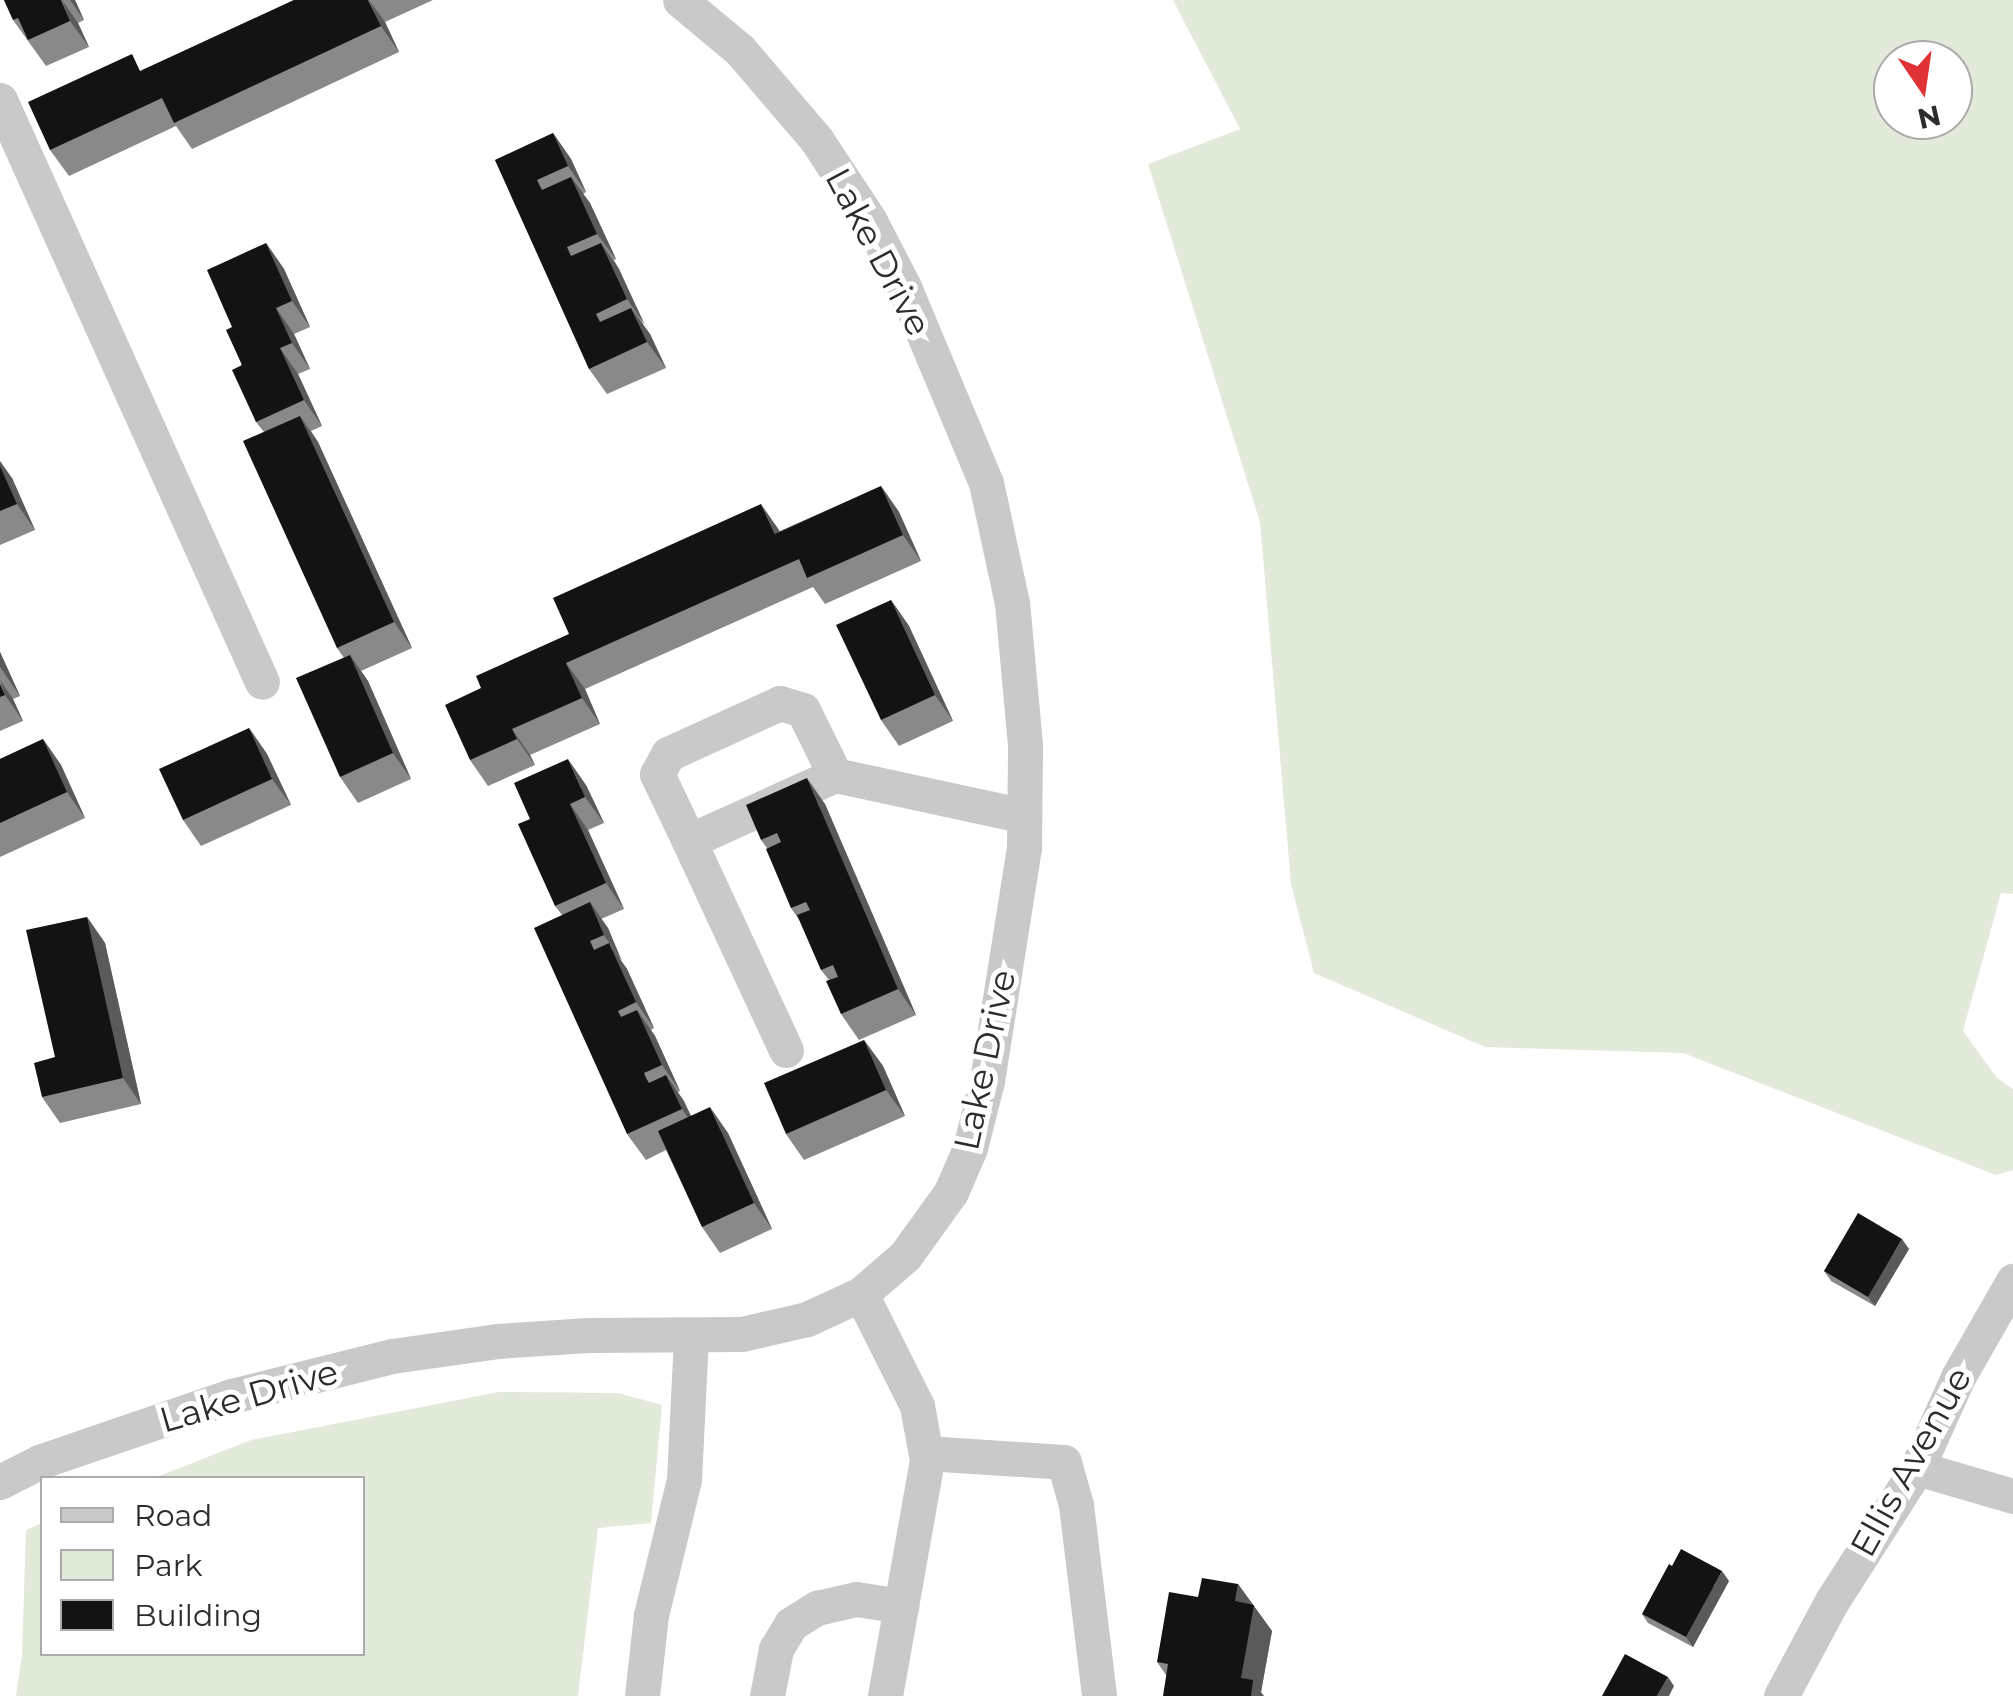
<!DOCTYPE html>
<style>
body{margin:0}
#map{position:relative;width:2013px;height:1696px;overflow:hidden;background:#fff;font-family:Montserrat,sans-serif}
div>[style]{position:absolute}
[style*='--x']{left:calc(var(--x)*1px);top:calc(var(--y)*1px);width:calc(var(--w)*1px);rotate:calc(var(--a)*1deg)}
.green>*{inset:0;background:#e2eada}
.minor>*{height:35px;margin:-17.5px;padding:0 17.5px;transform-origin:17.5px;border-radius:17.5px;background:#c9c9c9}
.wall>*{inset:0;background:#898989}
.shaded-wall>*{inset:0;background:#5a5a5a}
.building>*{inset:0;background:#131313}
span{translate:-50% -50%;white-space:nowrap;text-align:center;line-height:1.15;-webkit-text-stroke:10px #fff;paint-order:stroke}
.street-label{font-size:35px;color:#2c2c2c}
.legend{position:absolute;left:40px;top:1476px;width:325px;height:180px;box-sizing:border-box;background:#fff;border:2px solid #ababab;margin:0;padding:12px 18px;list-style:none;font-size:30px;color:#2c2c2c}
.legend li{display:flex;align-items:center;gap:20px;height:50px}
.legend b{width:50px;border:2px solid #ababab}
.north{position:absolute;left:1873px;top:40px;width:100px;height:100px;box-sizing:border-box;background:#fff;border:2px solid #ababab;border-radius:50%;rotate:167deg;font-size:28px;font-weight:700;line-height:40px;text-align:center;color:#2c2c2c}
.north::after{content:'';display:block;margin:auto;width:35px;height:45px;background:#e03135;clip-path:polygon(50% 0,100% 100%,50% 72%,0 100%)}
</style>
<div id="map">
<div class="green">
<div style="clip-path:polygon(evenodd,1173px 0,2013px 0,2013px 894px,2001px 893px,1963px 1031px,1997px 1078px,2013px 1089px,2013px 1170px,1996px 1175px,1683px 1053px,1485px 1047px,1314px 973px,1291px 884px,1260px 522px,1148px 164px,1240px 129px,1173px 0,1893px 60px,1953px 60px,1953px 120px,1893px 120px,1893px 60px)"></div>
<div style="clip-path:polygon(499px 1392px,618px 1393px,662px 1405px,651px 1523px,598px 1528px,578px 1696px,16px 1696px,22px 1655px,26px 1530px,42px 1523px,42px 1654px,362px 1654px,362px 1478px,154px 1478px,251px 1440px)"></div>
</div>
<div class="minor">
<div style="--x:0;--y:100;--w:638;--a:65.76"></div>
<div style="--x:689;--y:841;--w:74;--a:-115.5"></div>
<div style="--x:657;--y:774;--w:23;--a:-61"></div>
<div style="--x:668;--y:754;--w:123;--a:-24.5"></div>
<div style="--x:780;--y:703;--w:24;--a:17"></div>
<div style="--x:803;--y:710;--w:72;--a:63.8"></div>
<div style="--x:786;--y:1050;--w:230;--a:-114.9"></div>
<div style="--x:689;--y:841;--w:160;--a:-24.3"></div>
<div style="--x:835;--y:775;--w:193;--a:12.2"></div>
<div style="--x:861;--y:1294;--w:125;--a:63.4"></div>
<div style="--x:917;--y:1406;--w:55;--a:79.5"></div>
<div style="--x:927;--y:1460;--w:240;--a:100.1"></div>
<div style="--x:926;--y:1453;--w:138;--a:3.7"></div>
<div style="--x:1064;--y:1462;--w:45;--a:74.4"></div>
<div style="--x:1076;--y:1505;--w:192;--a:83.1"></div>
<div style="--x:1917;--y:1468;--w:100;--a:16.3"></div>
<div style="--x:0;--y:1482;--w:44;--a:-27.1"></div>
<div style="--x:39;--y:1462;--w:204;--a:-18.9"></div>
<div style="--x:232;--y:1396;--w:165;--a:-14"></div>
<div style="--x:392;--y:1356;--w:106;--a:-8.1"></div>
<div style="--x:497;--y:1341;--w:91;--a:-3.8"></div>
<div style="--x:588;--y:1335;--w:154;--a:-0.4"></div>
<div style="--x:742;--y:1334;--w:67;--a:-13"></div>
<div style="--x:807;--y:1319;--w:60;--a:-24.8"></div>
<div style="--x:861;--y:1294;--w:58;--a:-40.8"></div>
<div style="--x:905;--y:1256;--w:79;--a:-54.3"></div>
<div style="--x:951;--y:1192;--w:48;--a:-66.6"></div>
<div style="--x:970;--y:1148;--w:69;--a:-75.8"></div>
<div style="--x:987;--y:1081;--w:236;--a:-81"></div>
<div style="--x:1024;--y:848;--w:103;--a:-89.4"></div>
<div style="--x:1025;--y:745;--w:143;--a:-95.2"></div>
<div style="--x:1012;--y:603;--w:123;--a:-102.2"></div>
<div style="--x:986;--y:483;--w:212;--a:-112.7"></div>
<div style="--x:904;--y:287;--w:74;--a:-117.3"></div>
<div style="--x:870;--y:221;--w:98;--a:-123.4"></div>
<div style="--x:816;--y:139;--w:117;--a:-130.5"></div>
<div style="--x:740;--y:50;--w:78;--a:-140.2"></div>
<div style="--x:642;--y:1696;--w:81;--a:-83.7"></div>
<div style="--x:651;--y:1615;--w:139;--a:-76.3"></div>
<div style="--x:684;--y:1480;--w:145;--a:-87.2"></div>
<div style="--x:767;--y:1696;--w:48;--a:-79.2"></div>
<div style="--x:776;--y:1649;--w:29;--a:-59"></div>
<div style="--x:791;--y:1624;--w:31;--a:-32"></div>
<div style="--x:817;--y:1608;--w:40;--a:-13"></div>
<div style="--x:856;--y:1599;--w:46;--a:8.8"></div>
<div style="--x:1781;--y:1696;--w:108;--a:-61.8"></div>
<div style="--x:1832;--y:1601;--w:158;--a:-57.4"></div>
<div style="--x:1917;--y:1468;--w:100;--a:-65.7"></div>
<div style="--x:1958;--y:1377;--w:111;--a:-60.2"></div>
</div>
<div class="wall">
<div style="clip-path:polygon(4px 0,75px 0,84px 20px,78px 23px,89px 47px,46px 66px,13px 20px)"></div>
<div style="clip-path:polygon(294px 0,433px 0,385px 22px,399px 52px,192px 149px,176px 126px,69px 176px,50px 150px,143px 70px)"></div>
<div style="clip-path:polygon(553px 133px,571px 159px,586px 192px,583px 194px,590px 203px,616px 259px,614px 260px,619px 269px,644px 326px,650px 334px,666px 368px,607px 394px,589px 369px,495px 160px)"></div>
<div style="clip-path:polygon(266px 243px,284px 269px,310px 327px,294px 334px,310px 369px,298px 374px,322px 426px,311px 431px,318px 442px,412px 648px,361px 671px,368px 681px,411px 779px,358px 803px,340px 777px,344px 658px,337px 648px,264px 432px,256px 422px,232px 327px)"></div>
<div style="clip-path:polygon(0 466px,12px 478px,35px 530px,0 545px)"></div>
<div style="clip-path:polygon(881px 486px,899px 512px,921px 561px,825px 604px,813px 587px,585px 689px,600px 724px,530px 755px,535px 765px,488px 786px,470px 760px,481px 688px,569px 634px,780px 531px)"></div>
<div style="clip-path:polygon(891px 600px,909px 626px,953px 721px,899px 746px,881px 720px)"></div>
<div style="clip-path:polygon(0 652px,20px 696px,13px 699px,23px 721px,0 731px)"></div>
<div style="clip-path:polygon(249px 728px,267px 754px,291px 805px,201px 846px,183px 820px)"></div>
<div style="clip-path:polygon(43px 739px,61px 765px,85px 818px,0 857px,0 759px)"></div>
<div style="clip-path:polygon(586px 785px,604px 823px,588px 830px,624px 909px,601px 919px,608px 928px,621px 961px,627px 969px,654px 1028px,651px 1030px,655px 1036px,680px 1091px,678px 1092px,691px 1116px,728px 1133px,772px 1229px,720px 1253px,702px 1227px,666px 1150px,646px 1160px,627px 1134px,562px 915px,555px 906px,530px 819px)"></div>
<div style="clip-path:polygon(825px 804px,916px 1015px,859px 1040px,841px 1014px,829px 980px,821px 970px,800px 921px,791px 908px,767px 848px,761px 840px)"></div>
<div style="clip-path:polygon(87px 917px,105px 943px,141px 1104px,60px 1123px,42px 1097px,55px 1057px)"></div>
<div style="clip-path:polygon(864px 1040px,883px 1066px,905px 1116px,804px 1160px,786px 1134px)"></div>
<div style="clip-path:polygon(1909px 1249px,1875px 1306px,1831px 1281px,1824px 1271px)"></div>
<div style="clip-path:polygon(1729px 1581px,1693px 1647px,1648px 1623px,1642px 1614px)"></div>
<div style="clip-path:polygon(1238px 1584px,1272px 1631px,1261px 1692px,1166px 1675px,1157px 1662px,1198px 1597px)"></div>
</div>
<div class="shaded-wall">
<div style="clip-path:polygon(62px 0,78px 23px,89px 47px,70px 21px)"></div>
<div style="clip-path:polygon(70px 0,75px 0,84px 20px)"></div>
<div style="clip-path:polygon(369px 0,385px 22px,399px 52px,381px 26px)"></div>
<div style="clip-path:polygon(553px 133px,571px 159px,586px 192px,568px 166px)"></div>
<div style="clip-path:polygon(571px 177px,590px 203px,616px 259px,597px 234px)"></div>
<div style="clip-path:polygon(266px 243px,284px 269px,310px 327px,292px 301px)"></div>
<div style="clip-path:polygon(601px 243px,619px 269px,645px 325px,627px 299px)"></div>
<div style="clip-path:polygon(276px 308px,294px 334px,310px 369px,292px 343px)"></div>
<div style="clip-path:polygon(631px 308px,650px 334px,666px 368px,647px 342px)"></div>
<div style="clip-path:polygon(280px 348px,298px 374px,322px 426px,304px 400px)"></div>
<div style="clip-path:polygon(300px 416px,318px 442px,412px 648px,394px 622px)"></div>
<div style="clip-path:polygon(0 461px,12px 478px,35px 530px,17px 504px,0 466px)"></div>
<div style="clip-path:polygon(881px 486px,899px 512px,921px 561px,903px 535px)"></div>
<div style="clip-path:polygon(761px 504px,779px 530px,793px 560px,775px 534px)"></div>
<div style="clip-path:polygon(891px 600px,909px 626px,953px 721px,935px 695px)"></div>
<div style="clip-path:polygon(0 652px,20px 696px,0 667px)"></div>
<div style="clip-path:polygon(350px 655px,368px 681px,411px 779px,393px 753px)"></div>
<div style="clip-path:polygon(566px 663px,585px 689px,600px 724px,582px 698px)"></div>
<div style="clip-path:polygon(0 680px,13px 699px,23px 721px,5px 695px)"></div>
<div style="clip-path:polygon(249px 728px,267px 754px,291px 805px,272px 779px)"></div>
<div style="clip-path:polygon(512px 729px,530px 755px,535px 765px,517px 739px)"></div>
<div style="clip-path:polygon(43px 739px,61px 765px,85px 818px,67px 792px)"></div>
<div style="clip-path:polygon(568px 759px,586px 785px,604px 823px,585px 797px)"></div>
<div style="clip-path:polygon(807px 778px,825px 804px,916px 1015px,898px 989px)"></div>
<div style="clip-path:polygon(570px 804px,588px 830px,624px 909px,606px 883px)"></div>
<div style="clip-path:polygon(590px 902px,608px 928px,622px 961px,604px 935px)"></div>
<div style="clip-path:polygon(87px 917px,105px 943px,141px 1104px,123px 1078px)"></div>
<div style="clip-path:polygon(609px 943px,627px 969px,654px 1028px,636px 1002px)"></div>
<div style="clip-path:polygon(637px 1010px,655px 1036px,680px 1091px,662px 1065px)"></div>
<div style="clip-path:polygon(864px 1040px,883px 1066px,905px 1116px,886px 1090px)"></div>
<div style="clip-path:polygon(666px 1075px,684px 1101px,700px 1135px,682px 1109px)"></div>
<div style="clip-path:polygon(710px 1107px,728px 1133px,772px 1229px,754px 1203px)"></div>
<div style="clip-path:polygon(1902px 1239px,1909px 1249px,1875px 1306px,1868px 1297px)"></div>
<div style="clip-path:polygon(1722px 1571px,1729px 1581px,1693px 1647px,1686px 1637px)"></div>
<div style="clip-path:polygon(1238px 1584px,1272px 1631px,1261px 1692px,1264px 1696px,1251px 1696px,1241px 1678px,1235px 1601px)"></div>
<div style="clip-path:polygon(1668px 1677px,1674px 1686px,1669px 1696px,1657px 1696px)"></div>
</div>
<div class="building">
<div style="clip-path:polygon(4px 0,61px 0,70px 21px,28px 40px,18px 18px,13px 20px)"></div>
<div style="clip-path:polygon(294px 0,368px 0,381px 26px,174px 123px,162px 98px,50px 150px,28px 102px,132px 54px,140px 71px)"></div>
<div style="clip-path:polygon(553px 133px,568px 166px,537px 180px,542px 190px,571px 177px,597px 234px,567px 247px,571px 256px,601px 243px,627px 299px,596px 314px,600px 322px,631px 308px,647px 342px,589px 369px,495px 160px)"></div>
<div style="clip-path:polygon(266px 243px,292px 301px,276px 308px,292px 343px,280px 348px,304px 400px,256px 422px,232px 370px,242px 365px,226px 330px,232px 327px,207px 270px)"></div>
<div style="clip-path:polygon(300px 416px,394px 622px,337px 648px,243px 441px)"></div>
<div style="clip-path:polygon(0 466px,17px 504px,0 511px)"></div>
<div style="clip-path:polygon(881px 486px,903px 535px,807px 578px,799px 559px,566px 663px,582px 698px,512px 729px,517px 739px,470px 760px,445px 705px,481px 688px,476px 676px,569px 634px,553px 598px,761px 504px,775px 534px)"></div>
<div style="clip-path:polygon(891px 600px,935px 695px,881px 720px,836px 625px)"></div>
<div style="clip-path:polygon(350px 655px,393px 753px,340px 777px,296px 678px)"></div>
<div style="clip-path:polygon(0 684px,5px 695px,0 697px)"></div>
<div style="clip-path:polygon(249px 728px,272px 779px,183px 820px,159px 769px)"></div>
<div style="clip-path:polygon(43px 739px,67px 792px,0 823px,0 759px)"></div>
<div style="clip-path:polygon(568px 759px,585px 797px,570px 804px,606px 883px,555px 906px,518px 824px,530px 819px,514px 783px)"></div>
<div style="clip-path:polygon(807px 778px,898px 989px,841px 1014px,826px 981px,838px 977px,833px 965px,821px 970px,797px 915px,810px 910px,806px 902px,791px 908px,766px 849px,781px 842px,777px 833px,761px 840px,746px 805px)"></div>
<div style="clip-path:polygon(590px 902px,604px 935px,590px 941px,594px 950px,609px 943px,636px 1002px,618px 1011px,621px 1017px,637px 1010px,662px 1065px,644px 1073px,646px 1078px,649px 1083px,666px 1075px,682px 1109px,627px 1134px,534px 928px)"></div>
<div style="clip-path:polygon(87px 917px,123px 1078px,42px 1097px,34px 1063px,55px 1057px,26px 930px)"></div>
<div style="clip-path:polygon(864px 1040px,886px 1090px,786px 1134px,764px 1083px)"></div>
<div style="clip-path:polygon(710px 1107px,754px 1203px,702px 1227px,658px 1131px)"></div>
<div style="clip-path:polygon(1858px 1213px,1902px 1239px,1868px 1297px,1824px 1271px)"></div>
<div style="clip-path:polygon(1681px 1549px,1722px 1571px,1686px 1637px,1642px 1614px,1669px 1564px,1672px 1566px)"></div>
<div style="clip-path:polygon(1202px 1578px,1238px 1584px,1235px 1601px,1254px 1605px,1241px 1678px,1253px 1680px,1251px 1696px,1163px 1696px,1168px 1664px,1157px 1662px,1169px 1592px,1198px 1597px)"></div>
<div style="clip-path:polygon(1625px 1654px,1668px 1677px,1657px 1696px,1602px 1696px)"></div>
</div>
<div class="street-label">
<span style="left:878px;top:252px;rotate:62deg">Lake Drive</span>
<span style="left:985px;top:1060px;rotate:-78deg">Lake Drive</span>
<span style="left:249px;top:1396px;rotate:-16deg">Lake Drive</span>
<span style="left:1911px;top:1462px;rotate:-61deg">Ellis Avenue</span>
</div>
<ul class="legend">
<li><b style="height:12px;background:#c9c9c9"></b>Road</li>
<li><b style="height:28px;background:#e2eada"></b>Park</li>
<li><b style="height:28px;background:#131313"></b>Building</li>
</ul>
<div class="north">N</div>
</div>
